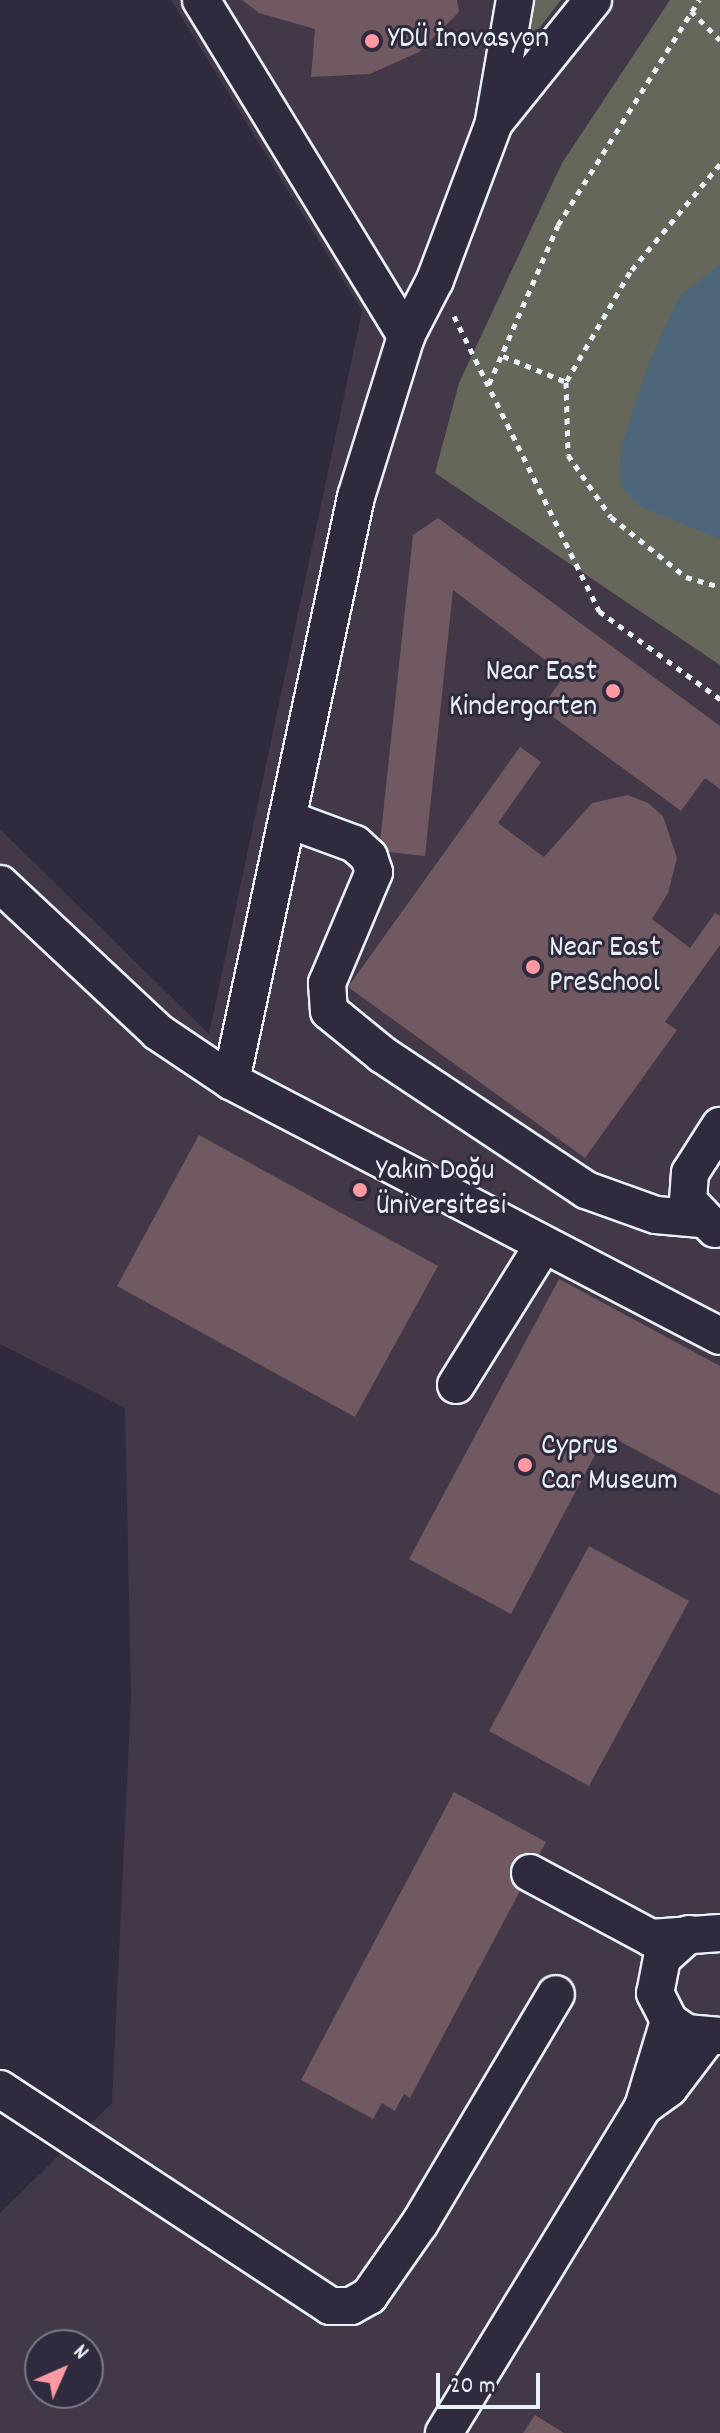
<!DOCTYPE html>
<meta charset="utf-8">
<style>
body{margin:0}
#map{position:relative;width:720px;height:2433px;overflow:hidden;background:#2f2a3d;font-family:Dekko,sans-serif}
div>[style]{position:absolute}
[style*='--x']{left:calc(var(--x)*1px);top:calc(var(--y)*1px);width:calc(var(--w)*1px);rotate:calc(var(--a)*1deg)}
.built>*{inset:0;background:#423848}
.green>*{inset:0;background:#646759}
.water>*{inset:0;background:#4e6679}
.building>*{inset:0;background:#705960}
.path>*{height:5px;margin-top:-2.5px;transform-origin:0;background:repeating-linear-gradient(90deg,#e8f1f8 0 6px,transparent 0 12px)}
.roads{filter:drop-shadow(2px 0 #e8f1f8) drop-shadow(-2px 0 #e8f1f8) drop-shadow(0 2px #e8f1f8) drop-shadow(0 -2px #e8f1f8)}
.minor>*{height:36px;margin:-18px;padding:0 18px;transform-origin:18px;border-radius:18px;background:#2f2a3d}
.dots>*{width:22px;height:22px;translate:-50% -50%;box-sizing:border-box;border:4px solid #2f2a3d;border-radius:50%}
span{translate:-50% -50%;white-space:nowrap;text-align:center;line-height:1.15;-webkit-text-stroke:6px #2f2a3d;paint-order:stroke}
.poi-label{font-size:30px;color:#e8f1f8}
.left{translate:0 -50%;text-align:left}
.right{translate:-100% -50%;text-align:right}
.north{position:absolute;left:24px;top:2329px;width:80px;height:80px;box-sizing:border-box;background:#2f2a3d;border:2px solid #797a88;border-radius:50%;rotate:45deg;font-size:22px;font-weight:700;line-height:32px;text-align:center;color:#e8f1f8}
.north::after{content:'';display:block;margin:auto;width:28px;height:36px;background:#ff9aa2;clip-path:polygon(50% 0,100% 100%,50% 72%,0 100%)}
.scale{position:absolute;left:436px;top:2373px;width:104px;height:36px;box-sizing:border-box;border:4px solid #e8f1f8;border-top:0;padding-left:10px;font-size:24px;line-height:28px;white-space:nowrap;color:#e8f1f8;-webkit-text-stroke:6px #2f2a3d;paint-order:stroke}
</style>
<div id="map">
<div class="built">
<div style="clip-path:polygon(evenodd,171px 0,720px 0,720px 2433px,0 2433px,0 2213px,112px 2103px,131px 1696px,125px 1408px,0 1344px,0 829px,209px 1034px,362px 311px,171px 0,40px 2345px,88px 2345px,88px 2393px,40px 2393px,40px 2345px)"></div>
</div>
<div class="green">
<div style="clip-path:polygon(527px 0,561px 0,520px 53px)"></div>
<div style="clip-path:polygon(670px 0,720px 0,720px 665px,435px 473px,459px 383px,562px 163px)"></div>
</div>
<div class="water">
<div style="clip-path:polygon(720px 264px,720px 539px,639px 506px,624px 490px,619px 472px,621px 448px,648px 365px,679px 297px)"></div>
</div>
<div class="building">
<div style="clip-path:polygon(242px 0,457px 0,459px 12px,419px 52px,370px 74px,311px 77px,315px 29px,259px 13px)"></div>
<div style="clip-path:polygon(438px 518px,720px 726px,720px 789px,705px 778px,681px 811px,541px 708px,565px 675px,453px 590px,425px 856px,379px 851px,413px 535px)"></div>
<div style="clip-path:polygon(520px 747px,541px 762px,498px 823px,544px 857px,592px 803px,628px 795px,648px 803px,663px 816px,677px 858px,668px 893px,652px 919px,690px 948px,715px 913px,720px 916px,720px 945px,665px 1022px,677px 1030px,585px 1158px,348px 987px)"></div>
<div style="clip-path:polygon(199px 1135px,438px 1266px,355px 1417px,117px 1286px)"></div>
<div style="clip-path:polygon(559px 1279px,720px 1366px,720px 1495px,606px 1434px,511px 1614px,409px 1559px)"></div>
<div style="clip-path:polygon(589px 1546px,689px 1601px,589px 1786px,489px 1731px)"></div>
<div style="clip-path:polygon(454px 1792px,546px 1842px,410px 2098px,404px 2094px,395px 2111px,382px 2103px,373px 2119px,301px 2080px)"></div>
<div style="clip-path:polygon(535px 2415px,564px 2433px,523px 2433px)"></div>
</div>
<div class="path">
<div style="--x:691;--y:11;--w:41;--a:45"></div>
<div style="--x:720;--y:164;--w:141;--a:129.8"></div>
<div style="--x:630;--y:272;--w:127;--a:120.2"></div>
<div style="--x:566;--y:382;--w:73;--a:88.4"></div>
<div style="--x:568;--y:455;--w:75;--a:55.3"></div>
<div style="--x:611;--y:517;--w:96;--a:38.7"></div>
<div style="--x:686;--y:577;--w:35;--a:16"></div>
<div style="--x:454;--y:316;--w:329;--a:63.8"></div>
<div style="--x:599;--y:611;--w:150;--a:36"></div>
<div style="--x:503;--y:356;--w:68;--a:22.4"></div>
<div style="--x:489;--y:384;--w:173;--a:-66.5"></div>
<div style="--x:558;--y:225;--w:266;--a:-57.9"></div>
</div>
<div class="roads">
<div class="minor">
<div style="--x:201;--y:0;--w:394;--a:58.6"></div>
<div style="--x:494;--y:121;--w:123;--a:-80.2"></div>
<div style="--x:287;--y:819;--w:72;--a:20.2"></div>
<div style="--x:355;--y:844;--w:19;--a:43"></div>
<div style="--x:369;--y:857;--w:16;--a:72"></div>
<div style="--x:374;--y:872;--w:121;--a:112.9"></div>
<div style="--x:327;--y:983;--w:28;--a:86"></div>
<div style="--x:329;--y:1011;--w:70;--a:39.2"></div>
<div style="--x:383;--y:1055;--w:244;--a:33.6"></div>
<div style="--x:586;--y:1190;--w:74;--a:19.7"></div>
<div style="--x:656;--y:1215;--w:45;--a:5.1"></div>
<div style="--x:0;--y:884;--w:216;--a:43.1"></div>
<div style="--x:158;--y:1032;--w:88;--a:33.9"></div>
<div style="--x:231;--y:1081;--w:551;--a:27.54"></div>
<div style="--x:231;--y:1081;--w:597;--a:-77.92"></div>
<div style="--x:356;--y:497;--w:169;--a:-72.7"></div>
<div style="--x:406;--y:336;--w:63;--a:-62.6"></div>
<div style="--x:435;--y:280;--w:168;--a:-69.4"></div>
<div style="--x:494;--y:123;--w:158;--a:-51.2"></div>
<div style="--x:715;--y:1229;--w:39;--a:-134"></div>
<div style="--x:688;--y:1201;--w:28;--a:-86"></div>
<div style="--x:690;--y:1173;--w:56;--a:-57.4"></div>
<div style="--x:456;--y:1385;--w:163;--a:-58.1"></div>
<div style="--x:530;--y:1873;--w:137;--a:28.2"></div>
<div style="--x:651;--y:1938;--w:69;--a:-4.1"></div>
<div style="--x:689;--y:1934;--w:36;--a:138"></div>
<div style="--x:662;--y:1958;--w:36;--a:101"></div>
<div style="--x:655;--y:1993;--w:31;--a:63"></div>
<div style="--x:669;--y:2021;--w:21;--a:35"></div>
<div style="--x:686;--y:2033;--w:34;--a:5"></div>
<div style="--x:0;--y:2089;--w:395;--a:33.3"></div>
<div style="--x:330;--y:2306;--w:21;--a:0"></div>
<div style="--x:351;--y:2306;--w:21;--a:-29"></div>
<div style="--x:369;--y:2296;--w:89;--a:-55.1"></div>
<div style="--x:420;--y:2223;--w:266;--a:-59.3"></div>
<div style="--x:643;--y:2107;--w:32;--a:-36"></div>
<div style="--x:669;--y:2088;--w:63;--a:-52.8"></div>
<div style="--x:444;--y:2433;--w:382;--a:-58.6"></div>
<div style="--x:643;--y:2107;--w:90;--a:-73.2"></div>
</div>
</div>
<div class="dots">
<div style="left:372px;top:41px;background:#ff9aa2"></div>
<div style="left:613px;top:691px;background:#ff9aa2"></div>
<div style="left:533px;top:967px;background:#ff9aa2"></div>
<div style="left:360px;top:1190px;background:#ff9aa2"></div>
<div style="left:525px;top:1465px;background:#ff9aa2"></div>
</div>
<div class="poi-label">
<span class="left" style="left:388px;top:41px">YDÜ İnovasyon</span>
<span class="right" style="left:597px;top:691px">Near East<br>Kindergarten</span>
<span class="left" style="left:549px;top:967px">Near East<br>PreSchool</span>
<span class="left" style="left:376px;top:1190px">Yakın Doğu<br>Üniversitesi</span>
<span class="left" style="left:541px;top:1465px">Cyprus<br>Car Museum</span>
</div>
<div class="north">N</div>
<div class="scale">20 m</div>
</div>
